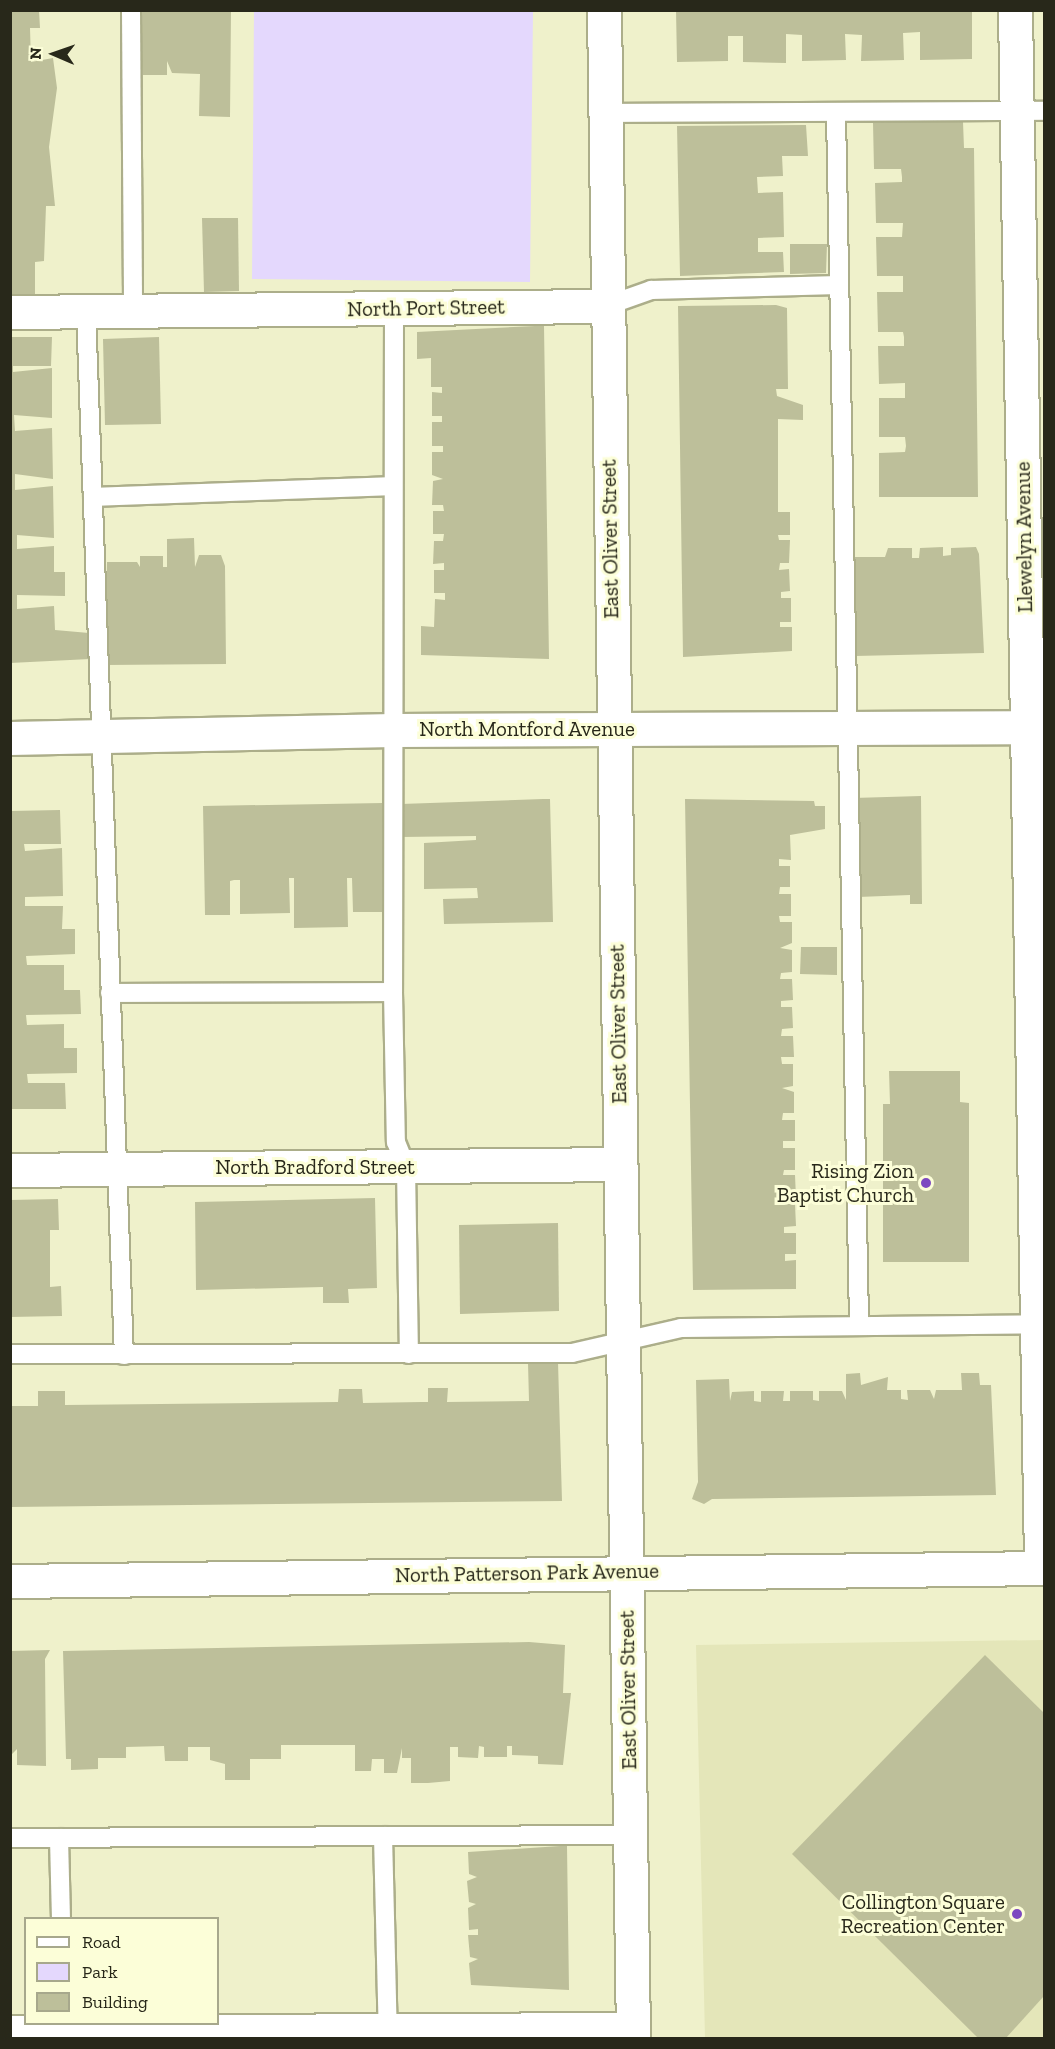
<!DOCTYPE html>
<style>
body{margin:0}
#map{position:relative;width:1055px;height:2049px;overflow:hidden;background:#eff1cb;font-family:"Zilla Slab",serif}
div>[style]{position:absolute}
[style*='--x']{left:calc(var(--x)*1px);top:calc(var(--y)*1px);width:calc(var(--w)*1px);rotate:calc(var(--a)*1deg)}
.built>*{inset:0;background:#e4e6b9}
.green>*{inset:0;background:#e4d8fd}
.building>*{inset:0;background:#bdbf9a}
.roads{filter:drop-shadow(2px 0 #acae8a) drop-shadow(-2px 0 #acae8a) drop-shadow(0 2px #acae8a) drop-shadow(0 -2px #acae8a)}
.service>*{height:18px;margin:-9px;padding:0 9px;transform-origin:9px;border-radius:9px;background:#fff}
.minor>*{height:33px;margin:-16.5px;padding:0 16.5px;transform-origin:16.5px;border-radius:16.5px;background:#fff}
.tertiary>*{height:33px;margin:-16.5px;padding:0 16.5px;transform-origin:16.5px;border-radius:16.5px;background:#fff}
.dots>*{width:16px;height:16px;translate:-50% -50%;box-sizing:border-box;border:3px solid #fcfed8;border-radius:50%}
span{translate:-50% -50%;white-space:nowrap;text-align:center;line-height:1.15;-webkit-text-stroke:6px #fcfed8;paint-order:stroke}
.street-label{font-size:21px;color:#28281a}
.poi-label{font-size:21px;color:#28281a}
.right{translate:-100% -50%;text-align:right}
.frame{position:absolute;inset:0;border:12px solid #28281a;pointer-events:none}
.legend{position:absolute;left:24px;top:1917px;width:195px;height:108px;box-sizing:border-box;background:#fcfed8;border:2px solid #a7a88c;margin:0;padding:8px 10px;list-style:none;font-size:18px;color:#28281a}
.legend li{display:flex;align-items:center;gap:12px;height:30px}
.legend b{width:30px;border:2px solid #a7a88c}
.north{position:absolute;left:24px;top:24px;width:60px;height:60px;-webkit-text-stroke:4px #fcfed8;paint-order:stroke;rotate:272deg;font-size:16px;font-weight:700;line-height:24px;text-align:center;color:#28281a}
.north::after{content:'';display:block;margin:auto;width:21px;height:27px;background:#28281a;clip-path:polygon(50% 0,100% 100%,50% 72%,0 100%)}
</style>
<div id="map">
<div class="built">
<div style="clip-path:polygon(1044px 1640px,1044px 2038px,705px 2038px,696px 1645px)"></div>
</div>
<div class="green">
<div style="clip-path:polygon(254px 11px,533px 11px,530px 282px,252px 279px)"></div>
</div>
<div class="building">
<div style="clip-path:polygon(10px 10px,39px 10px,40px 28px,30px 28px,31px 62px,53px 58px,57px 88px,49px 147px,55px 206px,46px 206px,44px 261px,35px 262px,35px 294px,10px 295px)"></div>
<div style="clip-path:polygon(136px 10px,231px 10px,230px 117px,199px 116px,200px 74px,172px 73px,167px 61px,167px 75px,143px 75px)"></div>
<div style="clip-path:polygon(676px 10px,972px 10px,972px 59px,920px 60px,920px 32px,903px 33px,904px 60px,861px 61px,862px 35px,845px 34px,846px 60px,802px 61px,802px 35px,786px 34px,786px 63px,743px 62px,743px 36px,728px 36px,728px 61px,677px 62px)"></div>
<div style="clip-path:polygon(955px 119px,963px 122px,964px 148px,974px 148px,978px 497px,879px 497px,879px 453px,905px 452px,906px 446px,905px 437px,879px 437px,879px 398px,905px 398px,905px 383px,879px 384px,878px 346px,904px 346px,904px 337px,903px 332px,878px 332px,877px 292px,903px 292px,903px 276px,877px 276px,876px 237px,902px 237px,903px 223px,876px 223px,875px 183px,902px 182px,902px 177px,901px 169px,874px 169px,873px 123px)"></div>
<div style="clip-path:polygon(806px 125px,808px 156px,782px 156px,783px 176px,757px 177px,758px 193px,783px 192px,784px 237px,758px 238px,758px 252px,783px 252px,784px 272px,680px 276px,677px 126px)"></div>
<div style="clip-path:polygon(202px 218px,238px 218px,239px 291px,204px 292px)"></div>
<div style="clip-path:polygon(790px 244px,827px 244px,826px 273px,790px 274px)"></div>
<div style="clip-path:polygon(776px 305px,787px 308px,788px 389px,776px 389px,777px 396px,803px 405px,803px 420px,778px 419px,778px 512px,790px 512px,790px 535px,778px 535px,779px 540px,790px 540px,789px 563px,780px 563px,779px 570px,789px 569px,790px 591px,781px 592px,781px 598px,791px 598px,791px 622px,780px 622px,780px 627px,792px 627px,792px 651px,683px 657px,678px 306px)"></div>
<div style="clip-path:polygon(535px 326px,544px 326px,549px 659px,421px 655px,421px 626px,434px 627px,435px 599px,445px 600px,445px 593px,434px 593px,434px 570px,444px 570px,444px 563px,433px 564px,434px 541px,443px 541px,444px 534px,433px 534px,433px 511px,444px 511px,443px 505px,432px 505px,433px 481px,443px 479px,432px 475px,432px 452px,443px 452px,443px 446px,432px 446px,432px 422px,442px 422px,442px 416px,432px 416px,432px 392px,442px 393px,442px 387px,431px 387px,431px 358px,417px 359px,417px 332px)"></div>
<div style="clip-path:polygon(10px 337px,52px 337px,51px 366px,13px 366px,13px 372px,52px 368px,52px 418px,14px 415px,15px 431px,52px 428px,53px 479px,15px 474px,15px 490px,53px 486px,54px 538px,17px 535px,17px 549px,54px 546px,54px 572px,65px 572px,65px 596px,17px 595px,17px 609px,54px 606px,55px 630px,89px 633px,90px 659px,10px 663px)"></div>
<div style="clip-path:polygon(159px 337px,161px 424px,105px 425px,103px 339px)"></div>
<div style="clip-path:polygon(194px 538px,195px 567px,199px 555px,221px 555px,225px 566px,226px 664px,105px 665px,107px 562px,137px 562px,140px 567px,140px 556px,163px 556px,163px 567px,167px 567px,167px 539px)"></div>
<div style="clip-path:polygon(943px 547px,943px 556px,951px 555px,951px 548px,976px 547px,979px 554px,984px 653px,855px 656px,853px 557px,885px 557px,888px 548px,912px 548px,912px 558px,919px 558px,920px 548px)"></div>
<div style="clip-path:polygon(921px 796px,922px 904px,910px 904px,910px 895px,858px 897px,853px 798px)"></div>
<div style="clip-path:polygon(543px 799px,550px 799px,553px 922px,444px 924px,443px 899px,478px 898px,477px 888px,424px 889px,424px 843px,476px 840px,476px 836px,402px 837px,401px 804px)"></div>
<div style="clip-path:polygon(685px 799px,814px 801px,815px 806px,825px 806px,825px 829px,790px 835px,791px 860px,779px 859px,779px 866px,790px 866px,790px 887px,780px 887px,779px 894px,791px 894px,791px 916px,779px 916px,780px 922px,792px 922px,792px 943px,780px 948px,792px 950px,792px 972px,781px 973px,780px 979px,792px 979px,793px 1000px,781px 1001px,781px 1007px,792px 1007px,793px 1028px,782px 1029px,781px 1036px,793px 1036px,794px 1057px,781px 1057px,782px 1064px,793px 1064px,793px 1086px,782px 1088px,794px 1092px,794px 1113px,783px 1113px,782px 1120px,795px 1120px,795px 1141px,783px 1141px,783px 1148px,795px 1148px,795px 1170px,784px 1170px,783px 1175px,795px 1175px,796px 1198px,784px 1198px,784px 1204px,795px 1204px,796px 1226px,784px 1227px,784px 1233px,796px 1233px,796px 1254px,785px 1254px,785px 1261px,796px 1260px,796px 1289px,693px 1290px)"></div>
<div style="clip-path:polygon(383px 803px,382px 912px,353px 912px,352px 878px,347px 878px,348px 927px,294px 928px,294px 878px,289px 878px,290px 913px,240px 914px,240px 880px,234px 880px,230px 881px,230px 915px,205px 915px,203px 806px)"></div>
<div style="clip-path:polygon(60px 810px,61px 844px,24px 844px,25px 851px,62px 848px,63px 896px,25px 897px,25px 906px,63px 906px,62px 929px,75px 929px,75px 954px,26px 956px,27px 965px,64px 965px,64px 990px,80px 990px,81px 1014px,26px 1015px,27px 1025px,64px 1024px,64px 1048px,77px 1048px,77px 1073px,27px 1074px,28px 1083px,65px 1083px,66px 1109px,10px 1109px,10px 811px)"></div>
<div style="clip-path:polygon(801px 947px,837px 947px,837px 975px,800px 974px)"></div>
<div style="clip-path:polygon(889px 1071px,960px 1071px,960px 1102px,969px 1103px,969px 1262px,883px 1262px,883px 1104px,890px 1104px)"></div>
<div style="clip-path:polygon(375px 1198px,377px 1288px,348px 1289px,349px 1303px,323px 1303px,323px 1287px,196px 1290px,195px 1202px)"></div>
<div style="clip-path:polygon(58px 1199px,59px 1230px,50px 1230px,50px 1287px,61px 1286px,62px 1316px,10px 1317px,10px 1200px)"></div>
<div style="clip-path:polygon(558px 1223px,559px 1311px,460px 1314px,459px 1225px)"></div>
<div style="clip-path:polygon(558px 1362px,562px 1501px,10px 1507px,10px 1406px,38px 1406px,38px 1391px,65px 1391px,65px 1405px,338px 1402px,339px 1389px,362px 1389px,363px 1403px,422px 1402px,428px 1402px,428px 1388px,448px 1388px,447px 1402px,529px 1401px,528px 1363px)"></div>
<div style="clip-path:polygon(860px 1373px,861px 1385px,888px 1377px,887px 1390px,901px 1390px,901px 1399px,908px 1400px,907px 1390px,930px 1390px,934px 1399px,936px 1390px,962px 1390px,961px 1373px,979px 1373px,980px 1385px,991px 1385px,996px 1495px,712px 1499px,704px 1504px,692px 1499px,698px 1482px,696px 1380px,729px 1379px,730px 1401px,732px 1392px,754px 1391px,754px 1401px,761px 1402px,761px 1391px,784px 1391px,783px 1401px,790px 1401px,790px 1391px,813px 1391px,813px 1400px,819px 1401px,819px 1391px,842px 1391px,846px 1400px,846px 1374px)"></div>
<div style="clip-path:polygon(529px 1642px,565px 1645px,563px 1693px,571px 1693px,563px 1765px,538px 1764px,538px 1756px,512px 1755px,512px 1746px,507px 1746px,507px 1757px,484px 1757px,484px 1747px,479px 1746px,478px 1758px,458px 1757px,458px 1747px,450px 1747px,450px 1781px,428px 1783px,411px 1783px,411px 1758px,402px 1758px,402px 1748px,397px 1773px,384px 1773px,384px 1759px,372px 1759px,371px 1771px,355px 1771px,355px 1745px,281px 1745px,281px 1759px,250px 1759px,250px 1780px,225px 1780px,225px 1764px,210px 1760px,210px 1747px,188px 1747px,188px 1761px,165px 1761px,164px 1746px,126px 1747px,126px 1758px,98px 1758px,98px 1769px,71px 1770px,71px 1759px,66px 1759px,63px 1651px)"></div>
<div style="clip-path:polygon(50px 1650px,45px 1659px,46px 1766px,17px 1765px,17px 1749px,10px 1756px,10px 1651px)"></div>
<div style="clip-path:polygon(985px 1655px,1044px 1713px,1044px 1996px,1006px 2038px,978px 2038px,792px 1854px)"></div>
<div style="clip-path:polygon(560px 1846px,567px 1846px,569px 1990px,471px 1985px,469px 1963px,478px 1959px,470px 1957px,468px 1935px,478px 1935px,478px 1929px,469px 1930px,468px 1908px,476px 1904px,469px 1902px,467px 1881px,477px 1877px,469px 1874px,468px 1852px)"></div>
</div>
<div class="roads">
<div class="service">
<div style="--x:131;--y:10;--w:301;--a:89.6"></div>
<div style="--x:605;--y:113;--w:439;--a:-0.3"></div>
<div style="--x:836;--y:113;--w:1213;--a:88.91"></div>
<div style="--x:606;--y:306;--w:48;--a:-19.6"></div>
<div style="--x:651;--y:290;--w:188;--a:-1.5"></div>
<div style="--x:394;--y:309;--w:683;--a:90.08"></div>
<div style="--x:393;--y:992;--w:150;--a:88.9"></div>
<div style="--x:396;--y:1142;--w:27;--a:68"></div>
<div style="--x:406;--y:1167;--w:187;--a:89.1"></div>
<div style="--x:86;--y:311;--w:1045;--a:87.92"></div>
<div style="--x:93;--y:497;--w:300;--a:-2.1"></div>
<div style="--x:110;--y:993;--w:283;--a:-0.2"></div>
<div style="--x:10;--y:1354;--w:562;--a:-0.1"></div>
<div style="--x:572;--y:1353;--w:112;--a:-12.9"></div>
<div style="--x:681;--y:1328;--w:363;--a:-0.6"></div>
<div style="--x:383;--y:1836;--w:201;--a:88.6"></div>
<div style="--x:10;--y:1838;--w:620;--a:-0.28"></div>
<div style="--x:59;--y:1838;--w:80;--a:88.6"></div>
</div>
<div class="minor">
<div style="--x:604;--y:10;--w:2028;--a:89.18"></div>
<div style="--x:1015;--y:10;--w:1558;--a:89.04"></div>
<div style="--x:10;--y:312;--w:596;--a:-0.58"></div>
<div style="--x:10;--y:738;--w:383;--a:-1.2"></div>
<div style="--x:393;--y:730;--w:651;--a:-0.26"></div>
<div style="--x:10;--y:1170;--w:610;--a:-0.56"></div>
<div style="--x:10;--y:2032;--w:622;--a:-0.28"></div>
</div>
<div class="tertiary">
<div style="--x:10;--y:1581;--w:1034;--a:-0.72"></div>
</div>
</div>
<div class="dots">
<div style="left:926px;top:1183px;background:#7d49c0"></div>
<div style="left:1017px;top:1914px;background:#7d49c0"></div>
</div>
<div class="street-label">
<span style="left:426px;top:308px;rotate:-1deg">North Port Street</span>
<span style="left:1024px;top:537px;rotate:-91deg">Llewelyn Avenue</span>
<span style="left:610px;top:539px;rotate:-91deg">East Oliver Street</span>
<span style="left:527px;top:729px">North Montford Avenue</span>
<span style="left:618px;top:1024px;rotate:-91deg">East Oliver Street</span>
<span style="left:315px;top:1167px">North Bradford Street</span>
<span style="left:527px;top:1573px;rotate:-1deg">North Patterson Park Avenue</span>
<span style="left:628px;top:1690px;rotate:-91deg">East Oliver Street</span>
</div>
<div class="poi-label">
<span class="right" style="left:914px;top:1183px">Rising Zion<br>Baptist Church</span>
<span class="right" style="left:1005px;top:1914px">Collington Square<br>Recreation Center</span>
</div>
<div class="frame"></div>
<ul class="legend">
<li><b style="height:8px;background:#fff"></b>Road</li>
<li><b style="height:16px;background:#e4d8fd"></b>Park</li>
<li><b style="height:16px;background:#bdbf9a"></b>Building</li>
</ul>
<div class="north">N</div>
</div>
